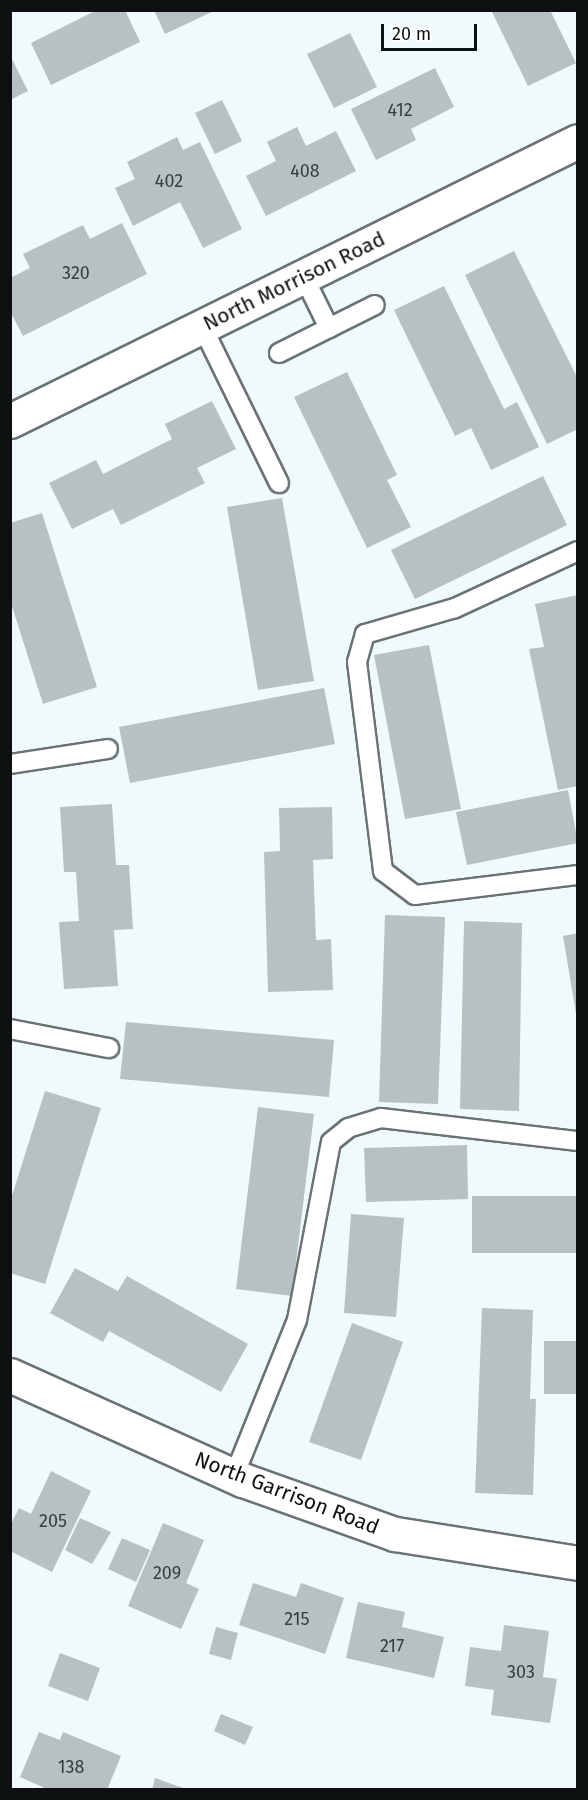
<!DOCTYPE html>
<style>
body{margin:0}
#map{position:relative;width:588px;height:1800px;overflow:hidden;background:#f0fafc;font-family:"Fira Sans",sans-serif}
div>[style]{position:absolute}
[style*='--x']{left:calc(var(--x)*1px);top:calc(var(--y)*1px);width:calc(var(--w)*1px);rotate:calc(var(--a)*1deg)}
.building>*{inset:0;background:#b7c0c2}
.roads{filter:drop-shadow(2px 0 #6a7274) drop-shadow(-2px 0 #6a7274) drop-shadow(0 2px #6a7274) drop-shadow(0 -2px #6a7274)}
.lane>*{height:18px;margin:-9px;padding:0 9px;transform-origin:9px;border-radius:9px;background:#fff}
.secondary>*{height:33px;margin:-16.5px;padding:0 16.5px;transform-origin:16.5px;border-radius:16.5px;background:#fff}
span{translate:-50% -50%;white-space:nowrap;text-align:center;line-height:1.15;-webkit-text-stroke:4.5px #fff;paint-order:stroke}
.number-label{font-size:18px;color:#383d3e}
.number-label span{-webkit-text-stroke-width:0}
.street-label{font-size:21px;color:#0e1112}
.frame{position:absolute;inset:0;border:12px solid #0e1112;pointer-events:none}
.scale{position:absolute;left:381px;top:24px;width:96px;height:27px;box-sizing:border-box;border:3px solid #0e1112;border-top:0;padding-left:8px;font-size:18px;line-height:21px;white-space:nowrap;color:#0e1112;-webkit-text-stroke:4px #fff;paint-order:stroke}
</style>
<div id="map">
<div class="building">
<div style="clip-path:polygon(97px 10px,125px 10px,140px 42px,51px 85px,31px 43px)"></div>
<div style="clip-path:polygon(154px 10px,216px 10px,165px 34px)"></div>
<div style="clip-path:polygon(491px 10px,550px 10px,576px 63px,528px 86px)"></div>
<div style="clip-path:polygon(350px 33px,377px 87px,334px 108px,307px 54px)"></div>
<div style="clip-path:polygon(10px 55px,28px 91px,10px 100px)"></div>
<div style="clip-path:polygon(435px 68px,454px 107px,411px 129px,416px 140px,376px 160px,351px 109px)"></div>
<div style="clip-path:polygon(222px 100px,242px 141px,215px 154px,195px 113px)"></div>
<div style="clip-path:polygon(297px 127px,306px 146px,336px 131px,356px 171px,266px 216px,246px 176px,276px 161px,267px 142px)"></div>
<div style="clip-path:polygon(177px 137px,183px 150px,200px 142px,242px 229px,203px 248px,180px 202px,133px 226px,115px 188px,135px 179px,127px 162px)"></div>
<div style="clip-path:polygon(122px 223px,147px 274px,23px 336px,10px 311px,10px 278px,30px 268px,23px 254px,83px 225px,90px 239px)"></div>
<div style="clip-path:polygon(514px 251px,578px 379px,578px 429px,547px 444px,465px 275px)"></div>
<div style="clip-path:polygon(444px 286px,504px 409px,517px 402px,539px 447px,491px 470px,471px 428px,455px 436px,394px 310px)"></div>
<div style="clip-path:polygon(347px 372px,397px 475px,387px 480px,411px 527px,367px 548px,294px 397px)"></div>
<div style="clip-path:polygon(212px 401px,236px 449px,197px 468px,205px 483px,121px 525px,113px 509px,72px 529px,49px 483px,96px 460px,103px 474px,172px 439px,165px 424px)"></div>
<div style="clip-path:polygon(543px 476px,567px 525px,415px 599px,391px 550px)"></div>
<div style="clip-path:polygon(282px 498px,314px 681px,258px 690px,227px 507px)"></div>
<div style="clip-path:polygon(42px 513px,97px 687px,43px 704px,10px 600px,10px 523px)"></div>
<div style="clip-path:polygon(578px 595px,578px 786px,558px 790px,529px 649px,544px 647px,535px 604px)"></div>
<div style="clip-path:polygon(429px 645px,461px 809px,405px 819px,374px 655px)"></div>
<div style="clip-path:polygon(324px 688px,335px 744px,130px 783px,119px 727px)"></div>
<div style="clip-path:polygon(568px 790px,578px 843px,467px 865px,456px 812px)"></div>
<div style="clip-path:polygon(112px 804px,116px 865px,129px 865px,133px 929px,114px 930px,118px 986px,64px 989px,59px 922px,79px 921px,76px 872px,64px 872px,60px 807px)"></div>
<div style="clip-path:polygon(332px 807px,333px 859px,313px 860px,316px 940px,331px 939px,333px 990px,268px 992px,264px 852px,280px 851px,279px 808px)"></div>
<div style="clip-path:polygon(385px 915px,445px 917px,438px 1104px,379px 1102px)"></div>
<div style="clip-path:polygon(464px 921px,522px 923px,519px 1111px,460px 1109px)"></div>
<div style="clip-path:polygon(578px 933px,578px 1014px,576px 1014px,563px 936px)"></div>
<div style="clip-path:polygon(126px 1022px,334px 1040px,329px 1097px,120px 1079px)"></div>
<div style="clip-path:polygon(45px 1091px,101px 1108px,45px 1284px,10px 1273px,10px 1202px)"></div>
<div style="clip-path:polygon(258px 1107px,314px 1114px,292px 1296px,236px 1289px)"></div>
<div style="clip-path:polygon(467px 1145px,468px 1199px,366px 1202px,364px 1148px)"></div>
<div style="clip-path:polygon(472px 1196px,578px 1196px,578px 1253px,472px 1253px)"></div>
<div style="clip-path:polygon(351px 1214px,404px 1218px,396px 1317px,344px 1313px)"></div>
<div style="clip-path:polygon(75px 1268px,118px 1291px,127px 1276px,248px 1344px,221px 1392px,109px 1331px,103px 1342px,50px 1313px)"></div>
<div style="clip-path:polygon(482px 1308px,533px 1310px,530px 1399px,536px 1399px,533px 1495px,475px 1493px)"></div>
<div style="clip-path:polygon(352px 1323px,403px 1342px,361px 1460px,309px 1442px)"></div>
<div style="clip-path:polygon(544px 1341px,578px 1341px,578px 1394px,544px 1394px)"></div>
<div style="clip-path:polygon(51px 1471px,91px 1491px,52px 1572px,10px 1551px,10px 1526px,19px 1508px,31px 1514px)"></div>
<div style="clip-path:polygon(80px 1518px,111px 1532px,92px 1564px,65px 1550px)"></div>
<div style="clip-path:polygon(163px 1523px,204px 1540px,186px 1583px,199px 1589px,181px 1629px,128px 1606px)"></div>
<div style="clip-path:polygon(122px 1538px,150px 1550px,136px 1582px,108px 1569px)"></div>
<div style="clip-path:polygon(253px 1583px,296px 1597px,301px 1583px,344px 1598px,325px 1654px,239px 1625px)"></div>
<div style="clip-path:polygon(358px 1602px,405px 1612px,402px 1627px,444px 1637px,434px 1678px,346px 1658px)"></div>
<div style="clip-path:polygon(504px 1625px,549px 1631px,543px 1677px,557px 1679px,550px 1723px,491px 1715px,494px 1690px,465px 1686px,470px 1647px,501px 1651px)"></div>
<div style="clip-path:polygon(216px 1627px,238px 1633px,231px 1660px,209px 1654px)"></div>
<div style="clip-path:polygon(60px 1653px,100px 1668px,88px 1701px,48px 1686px)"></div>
<div style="clip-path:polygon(221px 1714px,253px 1727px,245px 1745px,214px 1731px)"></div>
<div style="clip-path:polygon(39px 1732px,60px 1740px,63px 1732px,121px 1756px,107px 1790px,49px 1790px,20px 1777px)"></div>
<div style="clip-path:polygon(155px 1778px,186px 1789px,186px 1790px,152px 1790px)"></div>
</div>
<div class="roads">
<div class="lane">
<div style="--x:304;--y:277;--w:57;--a:63.9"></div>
<div style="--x:202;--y:326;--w:175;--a:63.9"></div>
<div style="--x:279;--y:353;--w:107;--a:-26.6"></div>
<div style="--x:578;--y:551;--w:136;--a:155.1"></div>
<div style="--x:455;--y:608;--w:94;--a:163.9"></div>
<div style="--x:365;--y:634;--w:29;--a:106"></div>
<div style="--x:357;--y:662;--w:211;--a:82.9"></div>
<div style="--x:383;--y:871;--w:40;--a:37"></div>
<div style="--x:415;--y:895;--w:164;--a:-7"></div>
<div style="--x:10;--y:764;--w:99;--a:-8.7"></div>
<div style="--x:10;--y:1029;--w:101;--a:10.9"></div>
<div style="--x:234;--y:1476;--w:168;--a:-68"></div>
<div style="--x:297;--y:1320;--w:181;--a:-79.2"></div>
<div style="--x:331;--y:1142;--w:22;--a:-39"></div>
<div style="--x:348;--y:1128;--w:34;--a:-17"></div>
<div style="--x:381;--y:1118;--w:198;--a:6.7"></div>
</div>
<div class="secondary">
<div style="--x:10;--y:421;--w:633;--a:-26.24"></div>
<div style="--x:10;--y:1375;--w:256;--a:24.3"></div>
<div style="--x:243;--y:1480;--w:161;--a:19.6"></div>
<div style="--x:395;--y:1534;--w:185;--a:9"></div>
</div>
</div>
<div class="number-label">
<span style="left:400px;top:110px">412</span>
<span style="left:305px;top:171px">408</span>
<span style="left:169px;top:181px">402</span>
<span style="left:76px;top:273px">320</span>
<span style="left:53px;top:1521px">205</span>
<span style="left:167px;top:1573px">209</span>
<span style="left:297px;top:1619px">215</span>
<span style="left:392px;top:1646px">217</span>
<span style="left:521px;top:1672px">303</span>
<span style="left:71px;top:1767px">138</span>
</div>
<div class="street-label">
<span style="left:294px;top:281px;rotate:-26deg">North Morrison Road</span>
<span style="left:287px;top:1493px;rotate:21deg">North Garrison Road</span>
</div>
<div class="frame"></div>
<div class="scale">20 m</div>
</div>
